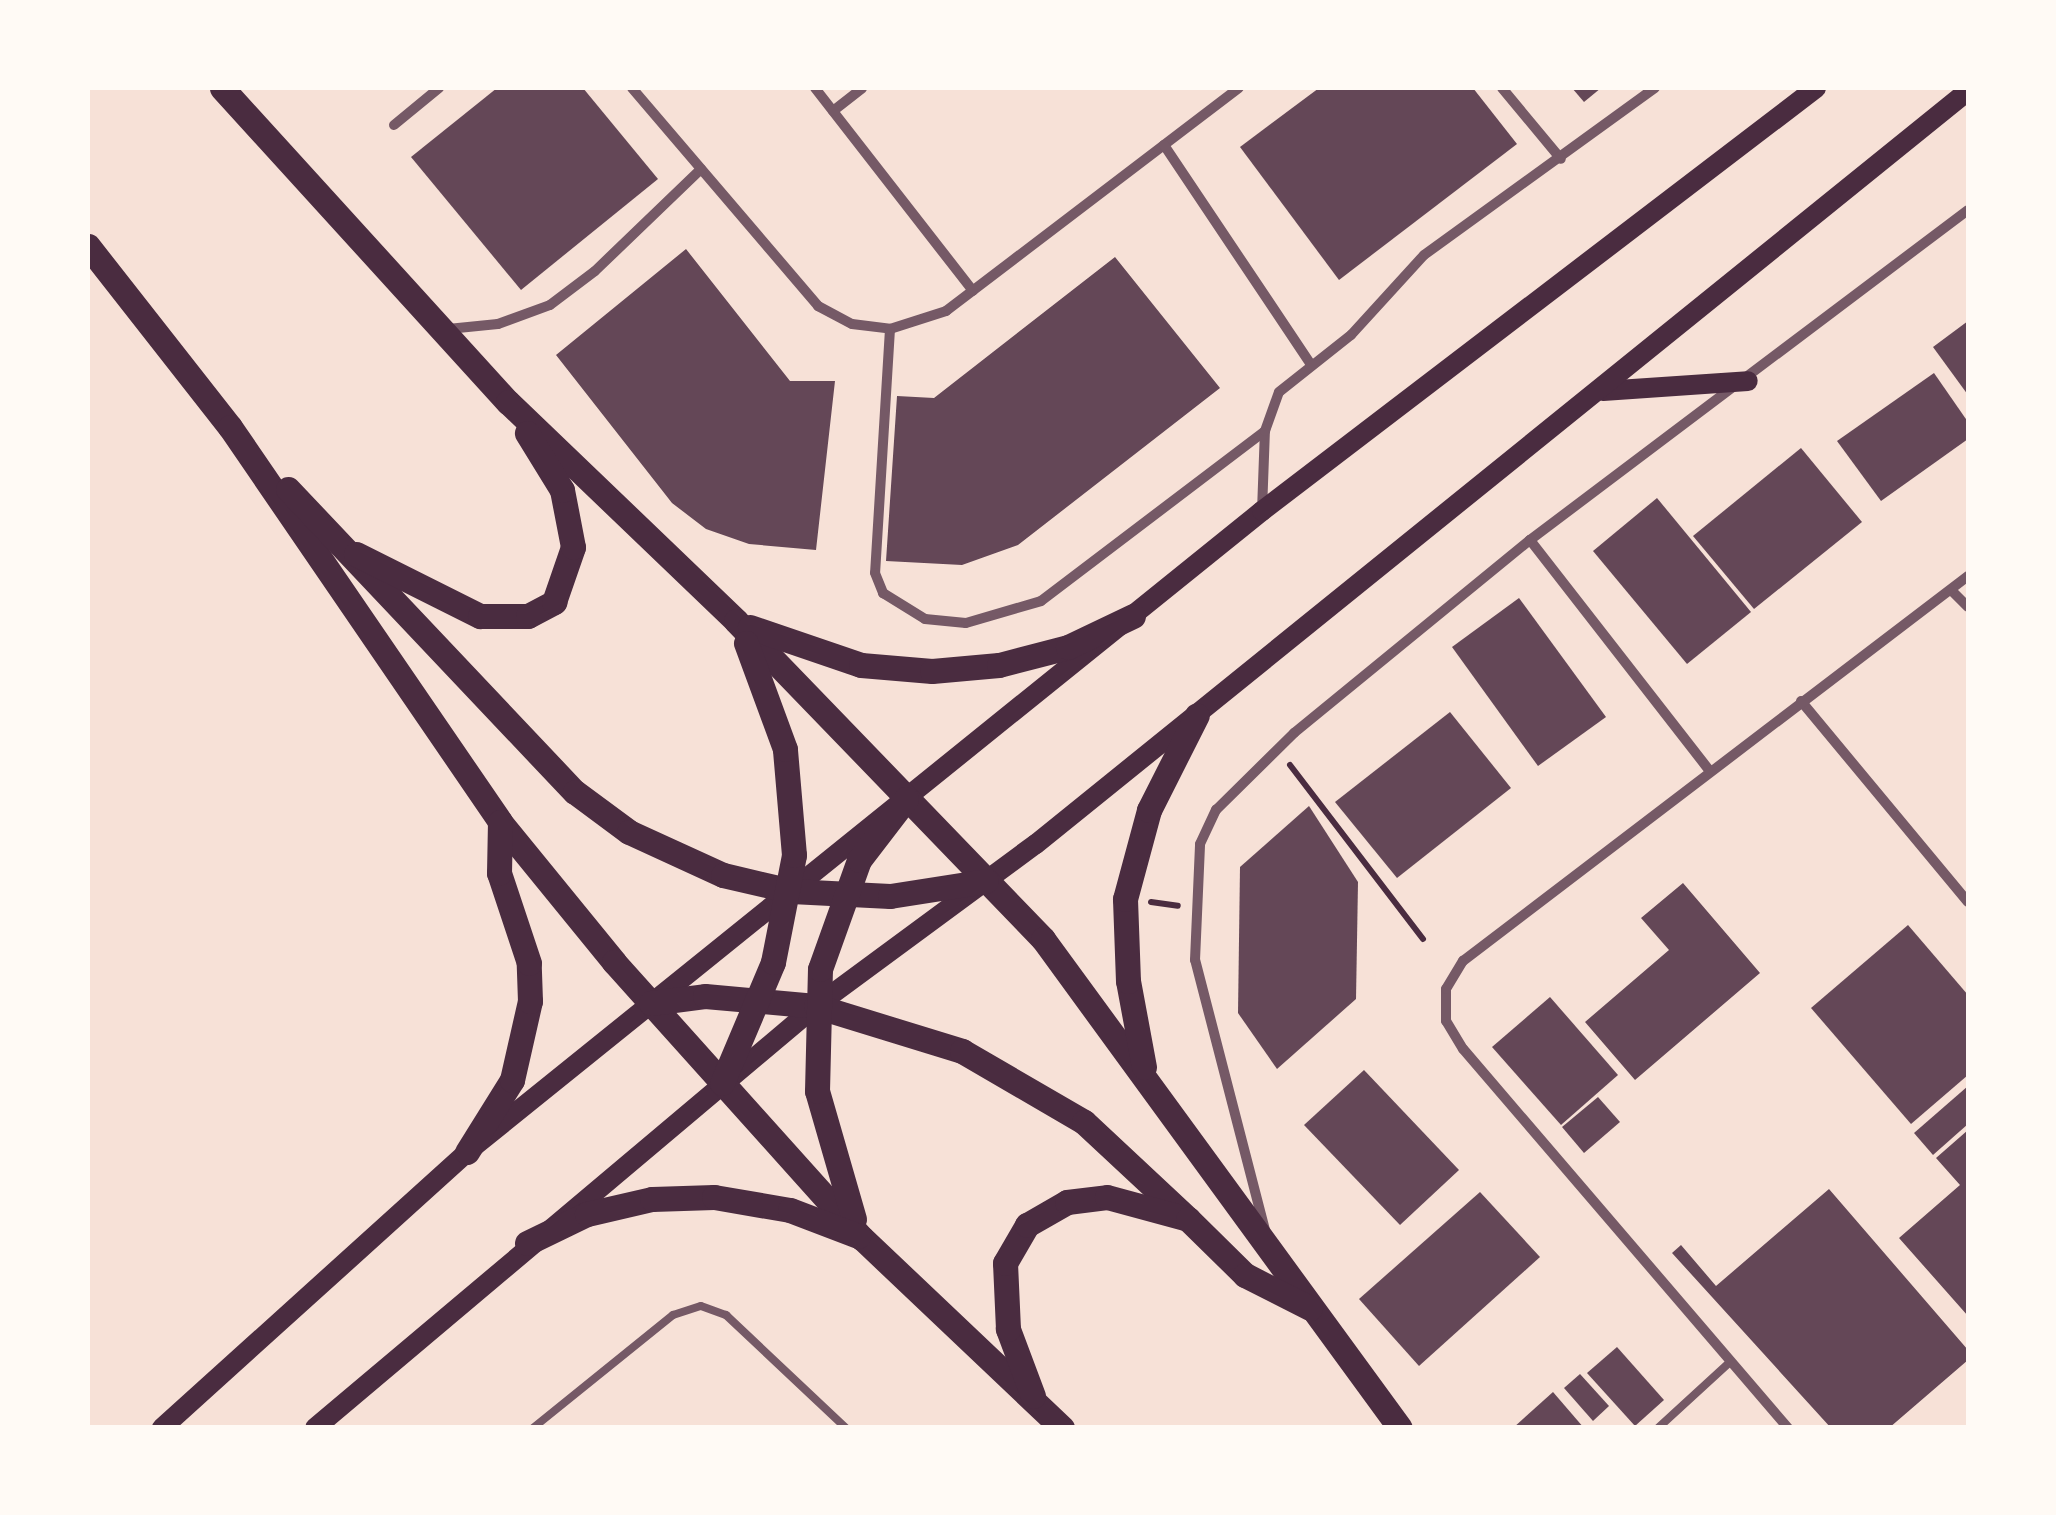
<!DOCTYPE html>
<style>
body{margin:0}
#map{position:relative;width:2056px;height:1515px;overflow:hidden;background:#f7e1d7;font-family:Quicksand,sans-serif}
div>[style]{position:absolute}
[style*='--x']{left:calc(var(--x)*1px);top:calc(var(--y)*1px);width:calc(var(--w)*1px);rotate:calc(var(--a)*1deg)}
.building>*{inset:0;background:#644757}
.path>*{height:6px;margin:-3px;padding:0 3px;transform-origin:3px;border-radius:3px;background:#4a2c40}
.service>*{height:8px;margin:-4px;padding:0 4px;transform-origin:4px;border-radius:4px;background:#755966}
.minor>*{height:10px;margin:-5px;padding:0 5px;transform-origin:5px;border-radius:5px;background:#755966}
.secondary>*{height:20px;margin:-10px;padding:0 10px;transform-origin:10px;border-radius:10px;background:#4a2c40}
.primary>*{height:25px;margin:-12.5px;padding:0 12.5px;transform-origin:12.5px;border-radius:12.5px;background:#4a2c40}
span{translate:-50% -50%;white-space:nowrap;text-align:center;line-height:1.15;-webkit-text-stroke:8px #fffaf5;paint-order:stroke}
.frame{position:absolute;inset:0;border:90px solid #fffaf5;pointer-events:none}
</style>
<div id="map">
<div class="building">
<div style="clip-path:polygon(497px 88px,583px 88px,658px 179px,521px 290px,411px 157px)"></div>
<div style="clip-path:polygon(1319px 88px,1473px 88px,1517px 144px,1339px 280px,1240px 147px)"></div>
<div style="clip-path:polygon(1572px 88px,1601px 88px,1584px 102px)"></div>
<div style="clip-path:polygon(686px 249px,790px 381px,835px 381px,816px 550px,749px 544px,706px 529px,672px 503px,556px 355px)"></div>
<div style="clip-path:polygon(1115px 257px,1220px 388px,1018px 545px,962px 565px,886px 561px,897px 396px,934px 398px)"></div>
<div style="clip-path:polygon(1968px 321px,1968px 395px,1933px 347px)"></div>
<div style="clip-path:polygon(1934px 373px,1968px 422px,1968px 439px,1881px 501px,1837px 441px)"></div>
<div style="clip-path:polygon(1801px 448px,1862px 522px,1754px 609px,1693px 536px)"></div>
<div style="clip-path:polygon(1657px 498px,1751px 612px,1687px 664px,1593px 551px)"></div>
<div style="clip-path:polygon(1519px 598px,1606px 717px,1538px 766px,1452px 647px)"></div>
<div style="clip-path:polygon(1450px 712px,1511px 788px,1397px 878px,1335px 802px)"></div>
<div style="clip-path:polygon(1309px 806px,1358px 882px,1356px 999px,1277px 1069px,1238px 1013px,1240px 867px)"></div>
<div style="clip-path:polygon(1683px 883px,1760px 973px,1635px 1080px,1585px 1022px,1669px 950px,1641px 918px)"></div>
<div style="clip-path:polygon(1908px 925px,1968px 995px,1968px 1075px,1911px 1124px,1811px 1008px)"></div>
<div style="clip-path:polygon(1550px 997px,1618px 1075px,1561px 1125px,1492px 1047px)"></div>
<div style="clip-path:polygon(1364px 1070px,1459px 1170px,1400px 1225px,1304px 1125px)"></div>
<div style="clip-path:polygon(1968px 1086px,1968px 1124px,1933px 1155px,1914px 1133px)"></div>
<div style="clip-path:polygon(1598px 1097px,1620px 1122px,1584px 1153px,1562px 1127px)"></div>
<div style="clip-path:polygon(1968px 1130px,1968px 1316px,1899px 1238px,1960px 1185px,1936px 1158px)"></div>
<div style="clip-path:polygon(1829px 1189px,1968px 1350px,1968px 1360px,1889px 1428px,1831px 1428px,1672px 1253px,1681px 1245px,1716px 1286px)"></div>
<div style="clip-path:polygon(1480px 1192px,1540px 1257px,1419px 1366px,1359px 1299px)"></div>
<div style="clip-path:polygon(1617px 1347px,1664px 1400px,1635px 1426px,1587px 1373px)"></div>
<div style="clip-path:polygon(1580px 1374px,1609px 1406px,1593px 1421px,1564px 1388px)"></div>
<div style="clip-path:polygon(1553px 1392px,1584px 1428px,1513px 1428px)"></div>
</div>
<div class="path">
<div style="--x:1290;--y:765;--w:219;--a:52.6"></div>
<div style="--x:1151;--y:902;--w:27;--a:8"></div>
</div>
<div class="service">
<div style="--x:533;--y:1428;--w:180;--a:-38.9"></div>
<div style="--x:673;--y:1315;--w:29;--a:-18"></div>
<div style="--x:701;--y:1306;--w:27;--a:20"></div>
<div style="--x:726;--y:1315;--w:165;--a:43.3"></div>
<div style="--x:1658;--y:1428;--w:98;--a:-42.5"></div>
</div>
<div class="minor">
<div style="--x:632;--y:88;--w:287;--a:49.5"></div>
<div style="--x:818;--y:306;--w:38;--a:28"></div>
<div style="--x:852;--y:324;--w:38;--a:7"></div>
<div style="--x:890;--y:329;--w:59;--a:-17.8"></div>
<div style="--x:946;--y:311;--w:368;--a:-37.3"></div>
<div style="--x:815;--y:88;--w:257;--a:52.1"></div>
<div style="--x:1502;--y:88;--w:92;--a:50.3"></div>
<div style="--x:833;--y:111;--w:37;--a:-38"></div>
<div style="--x:394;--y:125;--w:58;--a:-39.4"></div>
<div style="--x:1164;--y:145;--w:265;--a:56.2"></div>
<div style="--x:448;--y:329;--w:50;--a:-5.7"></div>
<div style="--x:498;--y:324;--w:55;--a:-20.1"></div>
<div style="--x:550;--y:305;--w:56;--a:-37.1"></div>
<div style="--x:595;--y:271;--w:147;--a:-43.9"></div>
<div style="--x:890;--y:329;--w:244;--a:93.5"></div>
<div style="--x:875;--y:573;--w:22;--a:68"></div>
<div style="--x:883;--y:593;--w:49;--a:31.8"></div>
<div style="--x:925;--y:619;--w:41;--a:5.6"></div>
<div style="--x:966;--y:623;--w:78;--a:-16.3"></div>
<div style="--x:1041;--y:601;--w:281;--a:-37.2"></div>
<div style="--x:1262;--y:511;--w:80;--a:-87.9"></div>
<div style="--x:1265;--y:431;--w:41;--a:-70.3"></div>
<div style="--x:1279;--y:392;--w:92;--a:-38.4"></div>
<div style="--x:1351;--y:335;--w:108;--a:-47.6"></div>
<div style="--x:1424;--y:255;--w:285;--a:-35.9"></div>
<div style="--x:1530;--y:540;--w:290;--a:52.1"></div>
<div style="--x:1951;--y:590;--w:24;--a:45"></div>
<div style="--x:1801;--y:701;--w:261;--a:50.3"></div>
<div style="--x:1265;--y:1230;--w:279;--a:-104.5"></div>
<div style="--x:1195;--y:960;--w:116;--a:-87.5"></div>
<div style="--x:1200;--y:844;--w:38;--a:-65"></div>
<div style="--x:1216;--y:810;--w:110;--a:-44.6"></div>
<div style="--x:1294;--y:733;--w:305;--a:-39.3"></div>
<div style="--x:1530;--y:540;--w:548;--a:-37"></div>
<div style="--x:1788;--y:1428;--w:499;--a:-130.6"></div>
<div style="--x:1463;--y:1049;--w:33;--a:-121"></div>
<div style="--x:1446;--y:1021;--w:32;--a:-90"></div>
<div style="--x:1446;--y:989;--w:33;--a:-59"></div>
<div style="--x:1463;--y:961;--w:635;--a:-37.32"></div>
</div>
<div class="secondary">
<div style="--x:1603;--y:391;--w:145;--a:-3.9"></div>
<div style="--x:162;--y:1428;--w:411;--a:-42.1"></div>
<div style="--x:467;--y:1152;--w:1021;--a:-38.88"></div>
<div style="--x:1262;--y:511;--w:697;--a:-37.36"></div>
<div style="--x:315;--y:1428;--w:655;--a:-40.11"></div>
<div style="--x:816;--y:1006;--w:273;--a:-36.4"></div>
<div style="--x:1036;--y:844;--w:1198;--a:-38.94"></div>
</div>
<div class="primary">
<div style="--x:222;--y:88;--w:425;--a:47.7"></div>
<div style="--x:508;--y:402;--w:316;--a:43.8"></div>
<div style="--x:736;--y:621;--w:442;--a:46"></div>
<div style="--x:1043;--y:939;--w:605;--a:53.87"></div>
<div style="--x:88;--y:246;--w:230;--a:51.9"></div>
<div style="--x:230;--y:427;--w:478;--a:55.6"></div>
<div style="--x:500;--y:822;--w:181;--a:50.8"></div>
<div style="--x:614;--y:962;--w:371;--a:48.1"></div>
<div style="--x:862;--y:1238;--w:276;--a:43.5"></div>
<div style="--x:288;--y:489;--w:417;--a:46.6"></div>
<div style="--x:575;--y:792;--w:67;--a:36.5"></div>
<div style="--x:629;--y:832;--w:103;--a:24.6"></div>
<div style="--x:723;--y:875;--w:70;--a:13.2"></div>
<div style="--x:791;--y:891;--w:99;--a:2.9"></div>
<div style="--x:890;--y:896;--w:97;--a:-8.9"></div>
<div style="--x:356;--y:554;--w:139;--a:26.6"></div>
<div style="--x:480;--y:616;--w:48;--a:0"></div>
<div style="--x:528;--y:616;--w:30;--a:-28"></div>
<div style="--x:554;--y:602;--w:58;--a:-70.9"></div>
<div style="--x:573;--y:547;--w:58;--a:-100.9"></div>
<div style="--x:562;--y:490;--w:67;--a:-121.6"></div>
<div style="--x:750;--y:627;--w:117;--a:18.9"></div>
<div style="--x:861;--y:665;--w:71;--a:4.8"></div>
<div style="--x:932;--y:671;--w:67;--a:-5.1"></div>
<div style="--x:999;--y:665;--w:71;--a:-14.6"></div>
<div style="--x:1068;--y:647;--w:72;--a:-25.5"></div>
<div style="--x:651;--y:1003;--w:54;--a:-7.4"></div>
<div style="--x:705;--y:996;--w:111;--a:5.1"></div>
<div style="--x:816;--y:1006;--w:153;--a:17.1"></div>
<div style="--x:962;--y:1051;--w:141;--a:30.2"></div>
<div style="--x:1084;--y:1122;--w:142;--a:43"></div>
<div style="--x:1144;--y:1067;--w:87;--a:-100.5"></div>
<div style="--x:1128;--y:981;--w:82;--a:-92.1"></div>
<div style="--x:1125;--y:899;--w:92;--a:-74.9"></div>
<div style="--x:1149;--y:810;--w:106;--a:-63.2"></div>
<div style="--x:722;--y:1083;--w:131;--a:-67.1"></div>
<div style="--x:773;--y:962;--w:109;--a:-78.9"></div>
<div style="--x:794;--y:855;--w:106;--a:-94.9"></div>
<div style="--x:785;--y:749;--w:113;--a:-110.2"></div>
<div style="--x:467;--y:1152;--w:85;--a:-58"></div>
<div style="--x:512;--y:1080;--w:81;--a:-77.2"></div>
<div style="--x:530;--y:1001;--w:38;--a:-92"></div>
<div style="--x:529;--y:963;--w:95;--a:-108.4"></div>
<div style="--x:499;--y:873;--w:51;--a:-88.9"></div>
<div style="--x:854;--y:1219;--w:133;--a:-106.1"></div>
<div style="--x:817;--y:1091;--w:122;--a:-88.6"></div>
<div style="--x:820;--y:969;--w:116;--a:-70.3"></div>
<div style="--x:859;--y:860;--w:77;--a:-52.4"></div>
<div style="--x:527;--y:1243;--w:67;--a:-25.8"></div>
<div style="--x:587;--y:1214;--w:67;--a:-13"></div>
<div style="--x:652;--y:1199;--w:62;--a:-1.8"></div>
<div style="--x:714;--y:1197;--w:77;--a:9.7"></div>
<div style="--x:790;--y:1210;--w:73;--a:20.9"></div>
<div style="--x:1033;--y:1396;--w:72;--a:-110.5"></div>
<div style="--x:1008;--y:1329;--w:66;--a:-92.6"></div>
<div style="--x:1005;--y:1263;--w:44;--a:-59.9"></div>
<div style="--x:1027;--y:1225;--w:46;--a:-29.9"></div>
<div style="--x:1067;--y:1202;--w:40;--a:-7.1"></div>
<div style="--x:1107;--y:1197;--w:84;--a:15.2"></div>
<div style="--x:1188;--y:1219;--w:80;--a:44.5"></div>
<div style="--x:1245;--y:1275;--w:73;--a:26.9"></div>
</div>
<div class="frame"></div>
</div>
